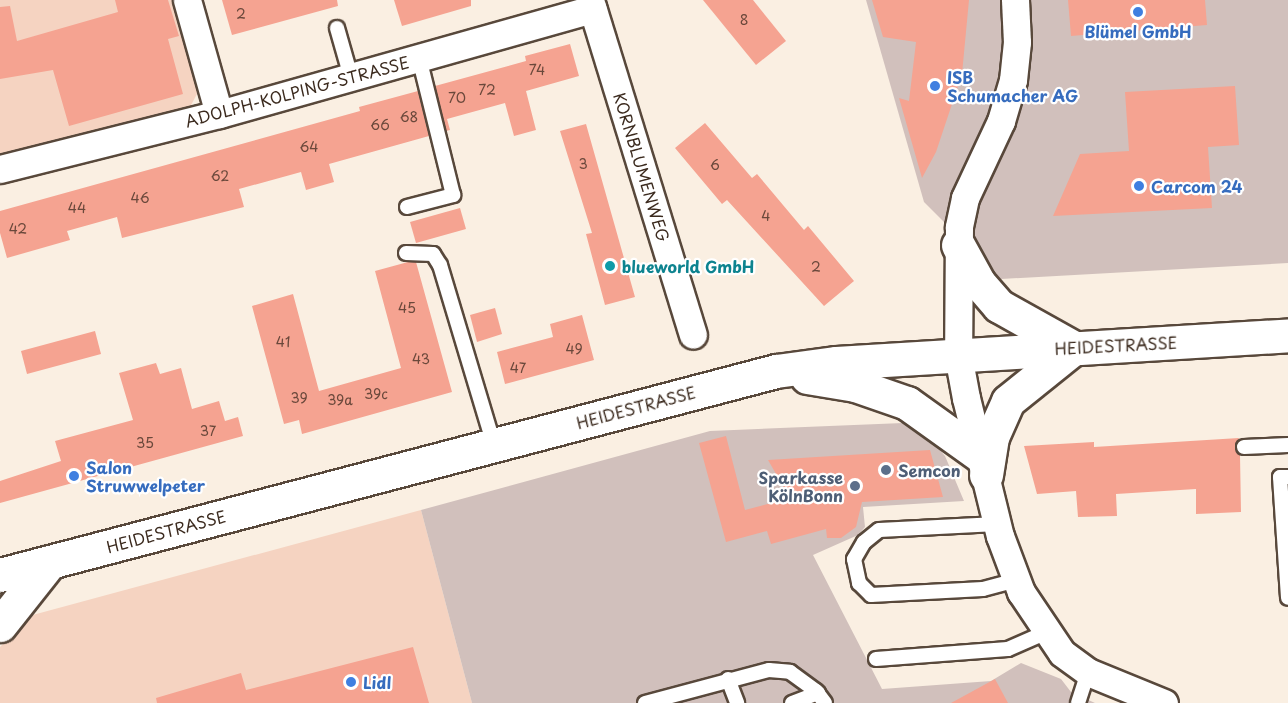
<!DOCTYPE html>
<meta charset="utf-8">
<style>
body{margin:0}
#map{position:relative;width:1288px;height:703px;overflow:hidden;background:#faefe2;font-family:"Playpen Sans",sans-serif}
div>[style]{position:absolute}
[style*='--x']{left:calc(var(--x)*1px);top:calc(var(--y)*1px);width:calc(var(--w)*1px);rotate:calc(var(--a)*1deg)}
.built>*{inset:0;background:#f5d3c1}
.industrial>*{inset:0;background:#d1c0bc}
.building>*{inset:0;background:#f5a391}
.roads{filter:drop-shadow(2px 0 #58483b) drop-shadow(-2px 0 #58483b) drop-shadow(0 2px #58483b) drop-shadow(0 -2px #58483b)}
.service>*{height:14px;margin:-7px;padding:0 7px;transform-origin:7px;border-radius:7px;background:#fff}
.minor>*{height:27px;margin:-13.5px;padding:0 13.5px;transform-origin:13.5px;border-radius:13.5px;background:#fff}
.secondary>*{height:33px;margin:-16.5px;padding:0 16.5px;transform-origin:16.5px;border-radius:16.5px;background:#fff}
.dots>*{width:16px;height:16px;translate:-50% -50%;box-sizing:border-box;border:3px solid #fff;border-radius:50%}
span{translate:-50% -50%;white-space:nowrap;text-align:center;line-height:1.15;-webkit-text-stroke:4.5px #fff;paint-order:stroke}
.number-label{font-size:14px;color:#6a483b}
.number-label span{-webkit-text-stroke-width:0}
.shop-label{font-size:16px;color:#366cbe;font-weight:700}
.left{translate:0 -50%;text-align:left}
.street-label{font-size:16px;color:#3b2a1e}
.culture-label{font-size:16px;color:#0d838f;font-weight:700}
.service-label{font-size:16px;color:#4e5e75;font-weight:700}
.right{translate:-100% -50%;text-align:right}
</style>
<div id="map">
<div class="built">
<div style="clip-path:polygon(0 0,173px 0,198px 92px,189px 109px,0 155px)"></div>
<div style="clip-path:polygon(421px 510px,472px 703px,0 703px,0 647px,29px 616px)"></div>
</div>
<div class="industrial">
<div style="clip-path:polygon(866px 0,1288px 0,1288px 263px,1001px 279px,924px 202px)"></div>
<div style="clip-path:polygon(903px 423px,925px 433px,945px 456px,964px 501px,863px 507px,865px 527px,858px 535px,813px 555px,882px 689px,991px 681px,1021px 663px,1061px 679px,1071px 692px,1095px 703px,472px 703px,421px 510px,710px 431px)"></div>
</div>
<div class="building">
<div style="clip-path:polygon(115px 0,168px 0,179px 36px,168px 39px,183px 94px,69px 126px,53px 70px,0 79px,0 7px,10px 6px,17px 41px,118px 12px)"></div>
<div style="clip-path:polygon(222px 0,337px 0,338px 6px,232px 35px)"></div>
<div style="clip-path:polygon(394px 0,471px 0,471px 6px,402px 26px)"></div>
<div style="clip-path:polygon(703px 0,753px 0,786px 41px,756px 65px)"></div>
<div style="clip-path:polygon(872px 0,969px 0,962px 74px,936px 152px,922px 178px,899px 98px,909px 101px,916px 42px,883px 37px)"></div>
<div style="clip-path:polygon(1068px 0,1205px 0,1207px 25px,1071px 36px)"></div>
<div style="clip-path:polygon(570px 44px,579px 76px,526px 91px,536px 130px,514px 136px,505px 103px,447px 119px,450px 130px,446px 131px,435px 86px,526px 61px,525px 56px)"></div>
<div style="clip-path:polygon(1235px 86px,1239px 145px,1208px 147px,1212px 208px,1053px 216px,1080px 154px,1129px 151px,1125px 92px)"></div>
<div style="clip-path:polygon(418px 91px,429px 136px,329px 164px,334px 182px,306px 190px,301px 172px,239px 189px,244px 207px,122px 238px,117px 217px,67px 231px,70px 240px,7px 258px,0 233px,0 211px,360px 111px,359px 107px)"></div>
<div style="clip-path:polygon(705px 123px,752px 178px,757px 174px,804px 230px,808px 226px,854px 281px,824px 306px,727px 200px,722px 204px,675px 148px)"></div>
<div style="clip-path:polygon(586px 124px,635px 297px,605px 305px,586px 234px,592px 233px,560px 131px)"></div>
<div style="clip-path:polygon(460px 208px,466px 229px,416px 243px,410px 222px)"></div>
<div style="clip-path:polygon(408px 262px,416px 262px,452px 392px,302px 434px,299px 420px,284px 424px,252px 306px,293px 294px,319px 391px,401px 368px,375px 271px)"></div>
<div style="clip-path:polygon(495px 308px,502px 334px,477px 342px,470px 315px)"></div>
<div style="clip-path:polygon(582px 315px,594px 360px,505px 384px,497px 352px,553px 337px,550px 324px)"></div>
<div style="clip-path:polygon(95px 331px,101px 354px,27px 374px,21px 351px)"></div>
<div style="clip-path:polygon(156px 363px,160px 374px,181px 368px,192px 409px,219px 401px,225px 421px,238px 417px,243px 436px,0 503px,0 481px,61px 461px,55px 441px,133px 420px,119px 373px)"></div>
<div style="clip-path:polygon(726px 436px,745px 510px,790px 498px,768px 460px,930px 450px,943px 497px,862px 502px,856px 527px,841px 538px,827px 538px,826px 529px,771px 544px,767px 531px,726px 542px,699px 443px)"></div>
<div style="clip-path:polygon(1239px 438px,1235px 447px,1240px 455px,1241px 512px,1196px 514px,1196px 489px,1116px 494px,1117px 516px,1078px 517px,1076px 491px,1037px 494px,1024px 446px,1094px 442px,1094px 447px)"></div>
<div style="clip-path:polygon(413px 647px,429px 703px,157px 703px,156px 698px,241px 673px,246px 690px)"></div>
<div style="clip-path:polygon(995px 679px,1008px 703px,951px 703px)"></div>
</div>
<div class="roads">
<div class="service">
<div style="--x:337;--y:28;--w:51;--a:74.1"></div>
<div style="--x:407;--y:207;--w:48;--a:-14.6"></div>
<div style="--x:453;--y:195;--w:141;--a:-103.9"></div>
<div style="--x:406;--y:253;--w:27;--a:2"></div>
<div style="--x:433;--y:254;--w:13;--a:58"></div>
<div style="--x:440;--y:265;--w:188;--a:73.3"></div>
<div style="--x:1244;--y:447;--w:44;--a:-2.6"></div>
<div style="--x:1288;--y:477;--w:8;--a:180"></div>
<div style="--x:1280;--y:477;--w:121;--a:86.2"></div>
<div style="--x:997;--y:524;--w:118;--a:177.1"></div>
<div style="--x:879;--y:530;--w:19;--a:141"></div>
<div style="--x:864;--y:542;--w:20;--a:120"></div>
<div style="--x:854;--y:559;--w:25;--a:78"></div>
<div style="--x:859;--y:583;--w:17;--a:45"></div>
<div style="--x:871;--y:595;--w:112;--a:-3.1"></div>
<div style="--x:983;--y:589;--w:34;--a:-15"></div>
<div style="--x:876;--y:659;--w:132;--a:-4.3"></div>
<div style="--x:1008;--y:649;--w:43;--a:-23.6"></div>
<div style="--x:728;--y:679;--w:26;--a:69"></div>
<div style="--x:645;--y:703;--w:128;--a:-14.9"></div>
<div style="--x:769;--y:670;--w:21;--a:5"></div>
<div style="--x:790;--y:672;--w:32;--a:36"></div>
<div style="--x:816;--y:691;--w:15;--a:53"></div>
<div style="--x:792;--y:703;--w:28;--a:-21"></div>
<div style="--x:1078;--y:703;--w:33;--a:-72"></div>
</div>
<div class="minor">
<div style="--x:187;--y:0;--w:118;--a:74.3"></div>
<div style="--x:590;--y:0;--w:350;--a:72.9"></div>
<div style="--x:1015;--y:0;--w:42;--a:87.3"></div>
<div style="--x:1017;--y:42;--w:38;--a:96"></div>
<div style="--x:1013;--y:80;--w:43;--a:106.3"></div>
<div style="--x:1001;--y:121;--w:85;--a:115.1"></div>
<div style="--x:965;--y:198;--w:30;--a:102"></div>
<div style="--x:959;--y:227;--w:128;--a:90.4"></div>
<div style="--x:958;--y:355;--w:44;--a:79.5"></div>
<div style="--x:966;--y:398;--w:142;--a:76.2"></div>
<div style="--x:1000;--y:536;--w:60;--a:69.4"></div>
<div style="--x:1021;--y:592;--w:73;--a:56.1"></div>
<div style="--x:1062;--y:653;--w:32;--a:36"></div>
<div style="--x:1088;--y:672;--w:82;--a:22.2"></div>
<div style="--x:0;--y:169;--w:226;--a:-14.1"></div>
<div style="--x:219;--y:114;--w:388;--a:-15.7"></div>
</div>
<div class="secondary">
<div style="--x:958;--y:245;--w:43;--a:61.1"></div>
<div style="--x:979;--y:283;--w:30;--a:49"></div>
<div style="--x:999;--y:306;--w:86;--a:29.2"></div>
<div style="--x:807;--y:377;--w:49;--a:9.5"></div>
<div style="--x:855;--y:385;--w:55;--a:19.1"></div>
<div style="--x:907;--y:403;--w:91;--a:35.6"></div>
<div style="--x:986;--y:475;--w:38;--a:-81"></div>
<div style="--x:992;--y:437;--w:39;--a:-66"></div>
<div style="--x:1008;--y:401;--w:85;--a:-38.8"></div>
<div style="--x:0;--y:575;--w:802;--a:-14.73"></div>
<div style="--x:776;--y:371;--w:61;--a:-7.6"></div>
<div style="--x:836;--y:363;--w:453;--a:-3.5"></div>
<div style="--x:0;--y:625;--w:80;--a:-51.6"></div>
</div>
</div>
<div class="dots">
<div style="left:1138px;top:12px;background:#3f7fe0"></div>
<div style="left:935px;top:86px;background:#3f7fe0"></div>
<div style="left:1139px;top:186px;background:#3f7fe0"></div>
<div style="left:610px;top:266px;background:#0f9aa8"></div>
<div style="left:886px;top:470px;background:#5c6f8a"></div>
<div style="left:74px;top:476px;background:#3f7fe0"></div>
<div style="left:855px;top:486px;background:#5c6f8a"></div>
<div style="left:351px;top:682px;background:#3f7fe0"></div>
</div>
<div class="number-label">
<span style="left:241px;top:14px">2</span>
<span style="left:744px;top:20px">8</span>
<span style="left:537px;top:70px">74</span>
<span style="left:487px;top:90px">72</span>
<span style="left:457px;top:98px">70</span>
<span style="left:409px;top:117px">68</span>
<span style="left:380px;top:125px">66</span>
<span style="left:309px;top:147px">64</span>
<span style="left:583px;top:164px">3</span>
<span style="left:715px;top:165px">6</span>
<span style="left:220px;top:176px">62</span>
<span style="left:140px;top:198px">46</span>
<span style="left:77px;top:208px">44</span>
<span style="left:766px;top:216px">4</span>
<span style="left:18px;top:229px">42</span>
<span style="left:816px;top:267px">2</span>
<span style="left:407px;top:308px">45</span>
<span style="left:283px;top:342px">41</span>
<span style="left:574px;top:349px">49</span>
<span style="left:421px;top:359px">43</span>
<span style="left:518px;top:368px">47</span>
<span style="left:376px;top:394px">39c</span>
<span style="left:299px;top:398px">39</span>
<span style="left:340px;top:400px">39a</span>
<span style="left:208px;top:431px">37</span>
<span style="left:145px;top:443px">35</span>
</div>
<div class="shop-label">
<span style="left:1138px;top:31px">Blümel GmbH</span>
<span class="left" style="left:947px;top:86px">ISB<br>Schumacher AG</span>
<span class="left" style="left:1151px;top:186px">Carcom 24</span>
<span class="left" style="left:86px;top:476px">Salon<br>Struwwelpeter</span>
<span class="left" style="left:363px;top:682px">Lidl</span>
</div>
<div class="street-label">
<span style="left:297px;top:91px;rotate:-15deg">ADOLPH-KOLPING-STRASSE</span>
<span style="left:642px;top:167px;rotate:73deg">KORNBLUMENWEG</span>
<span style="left:1116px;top:345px;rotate:-3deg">HEIDESTRASSE</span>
<span style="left:636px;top:407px;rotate:-15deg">HEIDESTRASSE</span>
<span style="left:166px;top:531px;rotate:-15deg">HEIDESTRASSE</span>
</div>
<div class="culture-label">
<span class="left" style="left:622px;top:266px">blueworld GmbH</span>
</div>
<div class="service-label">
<span class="left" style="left:898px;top:470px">Semcon</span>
<span class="right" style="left:843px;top:486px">Sparkasse<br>KölnBonn</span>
</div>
</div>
